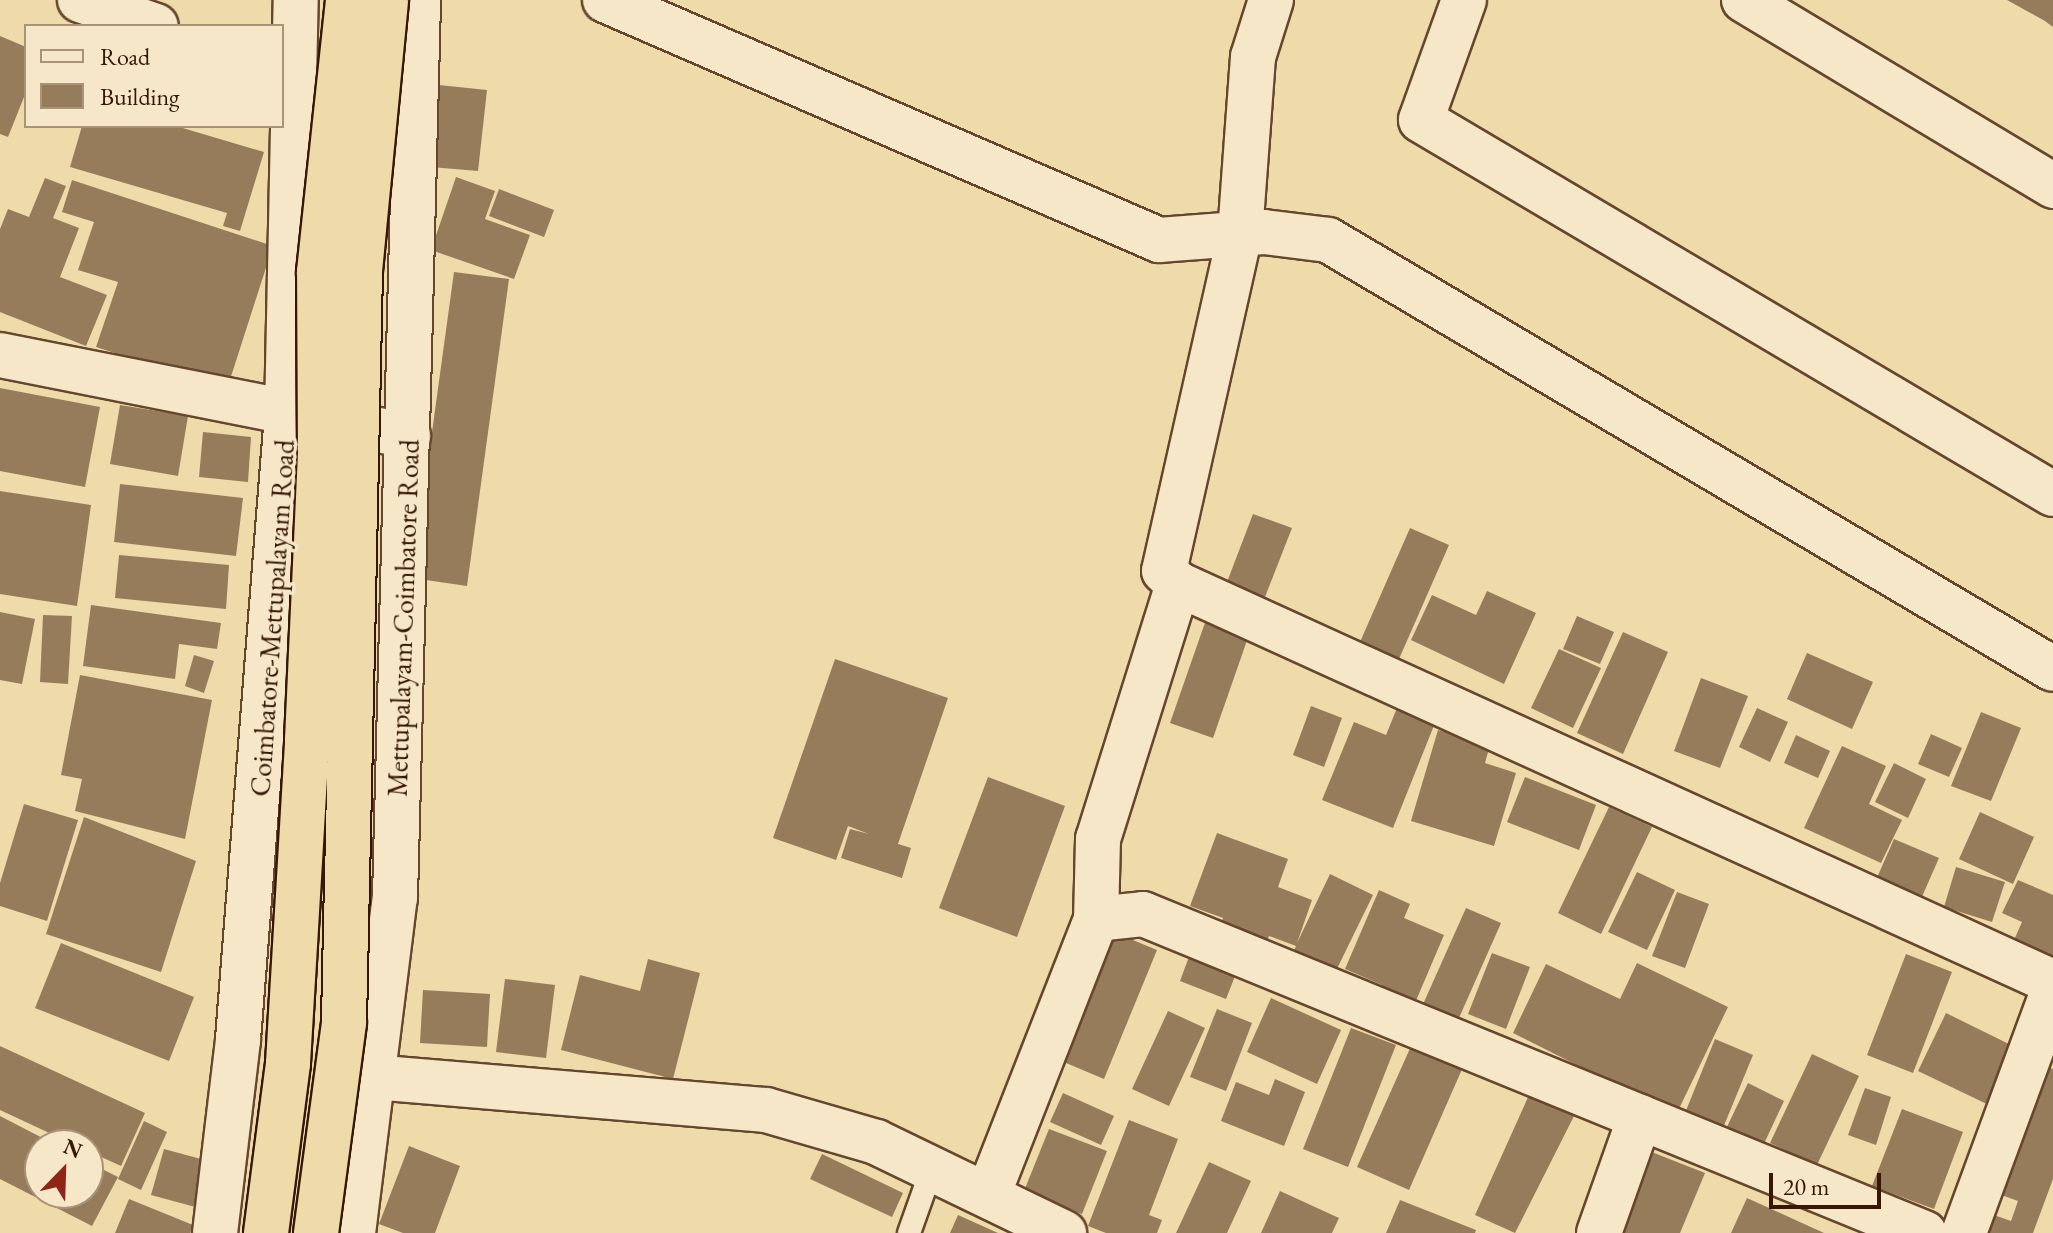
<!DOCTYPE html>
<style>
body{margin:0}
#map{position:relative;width:2053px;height:1233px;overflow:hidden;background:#efdaaa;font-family:"EB Garamond",serif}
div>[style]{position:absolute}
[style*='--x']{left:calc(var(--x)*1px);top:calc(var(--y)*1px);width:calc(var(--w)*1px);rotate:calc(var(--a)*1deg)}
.building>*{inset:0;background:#977c5b}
.roads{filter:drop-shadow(2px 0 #65472e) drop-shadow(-2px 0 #65472e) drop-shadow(0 2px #65472e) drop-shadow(0 -2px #65472e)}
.lane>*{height:22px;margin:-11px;padding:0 11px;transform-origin:11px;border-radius:11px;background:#f5e7c8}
.street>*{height:44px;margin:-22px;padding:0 22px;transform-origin:22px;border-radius:22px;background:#f5e7c8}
.secondary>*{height:44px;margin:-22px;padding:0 22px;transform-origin:22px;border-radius:22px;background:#f5e7c8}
.bridges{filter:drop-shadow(2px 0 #371605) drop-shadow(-2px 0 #371605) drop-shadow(0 2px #371605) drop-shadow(0 -2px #371605)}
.highway-bridge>*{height:44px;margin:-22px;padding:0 22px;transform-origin:22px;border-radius:22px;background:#efdaaa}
span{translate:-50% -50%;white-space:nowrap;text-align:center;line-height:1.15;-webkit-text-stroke:7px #f5e7c8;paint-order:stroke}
.street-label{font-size:28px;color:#371605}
.legend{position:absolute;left:24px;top:24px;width:260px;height:104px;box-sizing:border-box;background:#f5e7c8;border:2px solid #a9937a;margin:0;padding:10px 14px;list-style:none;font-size:24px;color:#371605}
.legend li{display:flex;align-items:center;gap:16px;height:40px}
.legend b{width:40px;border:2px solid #a9937a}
.north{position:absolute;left:24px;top:1129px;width:80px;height:80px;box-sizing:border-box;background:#f5e7c8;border:2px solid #a9937a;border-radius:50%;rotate:23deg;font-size:22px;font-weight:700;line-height:32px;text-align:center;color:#371605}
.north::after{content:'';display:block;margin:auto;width:28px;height:36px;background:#8f2418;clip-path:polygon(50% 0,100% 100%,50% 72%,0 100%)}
.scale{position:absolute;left:1769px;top:1173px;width:112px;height:36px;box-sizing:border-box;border:4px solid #371605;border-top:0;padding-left:10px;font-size:24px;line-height:28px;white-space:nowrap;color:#371605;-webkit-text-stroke:6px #f5e7c8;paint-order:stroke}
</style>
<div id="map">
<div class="building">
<div style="clip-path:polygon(2007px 0,2053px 0,2053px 27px,2045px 21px)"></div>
<div style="clip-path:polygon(0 36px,26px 47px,26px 92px,8px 137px,0 134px)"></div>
<div style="clip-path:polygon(439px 85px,487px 90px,478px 171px,431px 167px)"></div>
<div style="clip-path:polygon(82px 126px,176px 126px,264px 152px,240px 231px,223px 226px,227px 213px,70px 167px)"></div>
<div style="clip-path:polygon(456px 177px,495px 191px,485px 219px,530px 235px,514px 279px,431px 250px)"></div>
<div style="clip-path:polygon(45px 178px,66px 186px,53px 218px,79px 228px,60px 277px,107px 295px,86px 346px,0 312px,0 229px,8px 209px,29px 217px)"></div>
<div style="clip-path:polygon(72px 180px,273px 246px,227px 389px,96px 347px,118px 282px,78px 270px,94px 222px,62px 212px)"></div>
<div style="clip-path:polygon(499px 189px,554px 210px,544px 237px,489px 216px)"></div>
<div style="clip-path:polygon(454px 272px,509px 279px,467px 586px,412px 578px)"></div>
<div style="clip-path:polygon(0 388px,100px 407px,85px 487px,0 471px)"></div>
<div style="clip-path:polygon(120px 405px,188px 416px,178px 476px,110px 464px)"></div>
<div style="clip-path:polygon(203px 432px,251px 437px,248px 482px,199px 477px)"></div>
<div style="clip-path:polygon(120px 484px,243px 498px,236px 556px,114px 542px)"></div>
<div style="clip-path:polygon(0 491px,91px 505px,77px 606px,0 594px)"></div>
<div style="clip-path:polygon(1253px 514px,1292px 528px,1265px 597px,1227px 582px)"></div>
<div style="clip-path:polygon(1410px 528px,1449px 545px,1399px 659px,1360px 642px)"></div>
<div style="clip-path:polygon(119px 555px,229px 565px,226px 609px,115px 598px)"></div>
<div style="clip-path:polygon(1487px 591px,1536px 613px,1504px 684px,1411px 640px,1432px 595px,1476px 615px)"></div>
<div style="clip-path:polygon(91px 605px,221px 623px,217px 649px,179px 644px,175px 679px,83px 666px)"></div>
<div style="clip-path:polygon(0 612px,35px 619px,22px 684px,0 680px)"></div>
<div style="clip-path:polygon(1208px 614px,1251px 629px,1213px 738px,1170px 723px)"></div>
<div style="clip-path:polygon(43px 615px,72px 616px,68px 684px,40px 682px)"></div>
<div style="clip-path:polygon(1577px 616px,1614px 632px,1600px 664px,1563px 649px)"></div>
<div style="clip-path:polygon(1623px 632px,1668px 652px,1623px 754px,1577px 733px)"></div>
<div style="clip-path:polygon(1559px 649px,1601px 668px,1573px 728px,1531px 708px)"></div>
<div style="clip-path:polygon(1807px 653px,1873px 682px,1852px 729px,1787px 699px)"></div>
<div style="clip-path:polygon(194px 655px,214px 661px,204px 693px,185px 686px)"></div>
<div style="clip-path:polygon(835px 659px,948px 698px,898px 844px,911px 848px,902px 878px,841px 858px,850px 829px,869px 834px,848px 826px,836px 860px,773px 838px)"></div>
<div style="clip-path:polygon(80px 675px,212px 700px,185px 839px,75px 811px,82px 779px,61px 775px)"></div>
<div style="clip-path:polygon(1701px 678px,1748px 696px,1720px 768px,1674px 751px)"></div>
<div style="clip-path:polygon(1311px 706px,1342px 718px,1324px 767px,1293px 755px)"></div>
<div style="clip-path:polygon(1397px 708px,1435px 723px,1393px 828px,1322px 800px,1354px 722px,1386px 735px)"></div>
<div style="clip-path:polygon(1757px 708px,1788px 722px,1770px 762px,1739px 747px)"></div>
<div style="clip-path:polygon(1981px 712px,2021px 728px,1991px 801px,1951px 786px)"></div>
<div style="clip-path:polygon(1438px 730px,1490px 745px,1485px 763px,1516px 773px,1494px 846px,1411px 821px)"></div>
<div style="clip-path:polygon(1931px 734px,1962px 748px,1949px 777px,1918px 764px)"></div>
<div style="clip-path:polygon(1796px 735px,1830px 751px,1818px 778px,1784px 763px)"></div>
<div style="clip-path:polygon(1842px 746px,1886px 766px,1869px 804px,1902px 820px,1881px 863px,1804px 828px)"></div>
<div style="clip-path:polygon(1894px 763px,1926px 779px,1908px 818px,1875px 802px)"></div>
<div style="clip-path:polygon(988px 777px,1065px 806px,1017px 937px,939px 908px)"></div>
<div style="clip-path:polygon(1525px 777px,1596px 805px,1579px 850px,1507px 822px)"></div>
<div style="clip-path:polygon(24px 804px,78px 820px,47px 921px,0 906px,0 883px)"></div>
<div style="clip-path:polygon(1609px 807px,1652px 827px,1601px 934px,1558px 913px)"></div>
<div style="clip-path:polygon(1980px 812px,2034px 837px,2013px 884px,1959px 859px)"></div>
<div style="clip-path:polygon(84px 817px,196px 861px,161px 972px,46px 934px)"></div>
<div style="clip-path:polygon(1217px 833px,1288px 859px,1278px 887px,1312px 900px,1297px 943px,1330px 874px,1373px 895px,1332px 979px,1290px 959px,1296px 946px,1269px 936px,1262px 955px,1216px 938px,1223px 918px,1190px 906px)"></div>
<div style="clip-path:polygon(1894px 839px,1939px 858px,1917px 908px,1872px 889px)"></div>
<div style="clip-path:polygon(1956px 867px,2005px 882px,1992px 922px,1944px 907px)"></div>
<div style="clip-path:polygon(1637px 872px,1675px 890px,1647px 950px,1608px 932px)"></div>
<div style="clip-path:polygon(2018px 880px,2053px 895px,2053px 964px,2010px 949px,2022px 922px,2002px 913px)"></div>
<div style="clip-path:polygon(1379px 890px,1410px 904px,1404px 918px,1444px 935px,1412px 1010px,1377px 996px,1382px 985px,1345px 969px)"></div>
<div style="clip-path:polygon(1677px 892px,1709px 904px,1685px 968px,1652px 956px)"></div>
<div style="clip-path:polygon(1466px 908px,1501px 923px,1455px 1027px,1420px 1011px)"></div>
<div style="clip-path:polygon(1111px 931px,1157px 950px,1104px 1079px,1059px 1060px)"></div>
<div style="clip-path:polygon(1196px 938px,1243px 956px,1226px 999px,1180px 981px)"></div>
<div style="clip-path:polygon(61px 943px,194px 997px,169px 1061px,35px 1008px)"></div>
<div style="clip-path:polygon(1492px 953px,1530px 967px,1506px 1029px,1468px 1014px)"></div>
<div style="clip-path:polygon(1906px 954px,1952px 972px,1913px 1073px,1867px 1055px)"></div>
<div style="clip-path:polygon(648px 959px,700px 973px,673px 1079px,561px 1050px,580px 975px,640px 991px)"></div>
<div style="clip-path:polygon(1637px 963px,1728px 1007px,1676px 1115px,1513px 1033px,1546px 964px,1620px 999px)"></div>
<div style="clip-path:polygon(505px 979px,555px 985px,546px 1058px,496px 1052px)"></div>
<div style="clip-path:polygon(423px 990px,490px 994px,487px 1047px,420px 1043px)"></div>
<div style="clip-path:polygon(1271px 998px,1341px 1030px,1317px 1084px,1247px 1052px)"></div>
<div style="clip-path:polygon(1217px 1009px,1252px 1023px,1226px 1091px,1190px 1077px)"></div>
<div style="clip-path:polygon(1168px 1011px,1205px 1028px,1169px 1106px,1132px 1089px)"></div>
<div style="clip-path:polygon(1946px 1013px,2021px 1050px,1993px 1107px,1918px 1071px)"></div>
<div style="clip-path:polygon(1351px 1028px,1396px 1045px,1348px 1167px,1303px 1149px)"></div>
<div style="clip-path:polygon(1715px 1039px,1753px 1055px,1723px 1128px,1685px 1113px)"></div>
<div style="clip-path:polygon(1412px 1044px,1463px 1067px,1409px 1190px,1357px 1167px)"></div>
<div style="clip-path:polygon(0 1046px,145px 1113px,121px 1166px,88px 1151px,88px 1145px,75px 1145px,0 1110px)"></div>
<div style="clip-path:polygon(1812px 1054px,1859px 1076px,1817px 1165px,1770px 1143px)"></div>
<div style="clip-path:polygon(2040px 1064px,2053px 1069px,2053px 1179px,2033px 1233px,1983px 1233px,1991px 1214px,2011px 1221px,2018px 1201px,1993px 1192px)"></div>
<div style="clip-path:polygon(1275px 1079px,1305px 1092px,1284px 1146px,1221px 1121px,1236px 1082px,1269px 1095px)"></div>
<div style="clip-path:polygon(1748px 1083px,1784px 1101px,1762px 1148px,1725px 1131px)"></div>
<div style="clip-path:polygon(1865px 1088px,1891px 1097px,1876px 1145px,1848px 1135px)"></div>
<div style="clip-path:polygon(1063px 1093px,1114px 1116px,1101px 1145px,1050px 1122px)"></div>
<div style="clip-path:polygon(1529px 1095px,1574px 1116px,1515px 1233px,1475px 1215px)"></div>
<div style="clip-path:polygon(1902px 1109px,1963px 1132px,1934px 1209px,1872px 1186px)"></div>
<div style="clip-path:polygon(0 1116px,56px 1145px,40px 1145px,40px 1193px,88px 1193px,88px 1162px,118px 1177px,92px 1226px,0 1179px)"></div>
<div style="clip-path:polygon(1129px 1120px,1178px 1139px,1149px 1215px,1162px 1220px,1157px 1233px,1106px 1233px,1088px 1226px)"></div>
<div style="clip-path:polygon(144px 1121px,167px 1132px,141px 1190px,118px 1179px)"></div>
<div style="clip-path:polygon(1049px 1129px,1107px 1151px,1082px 1214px,1024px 1191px)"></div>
<div style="clip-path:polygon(409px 1146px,460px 1166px,435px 1233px,403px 1233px,379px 1224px)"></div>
<div style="clip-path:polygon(164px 1149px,212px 1162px,199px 1208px,151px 1195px)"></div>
<div style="clip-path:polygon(1644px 1149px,1705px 1173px,1680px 1233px,1610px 1233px)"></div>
<div style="clip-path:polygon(822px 1154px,903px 1193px,892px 1217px,810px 1179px)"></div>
<div style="clip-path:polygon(1209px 1162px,1251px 1181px,1227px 1233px,1176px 1233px)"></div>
<div style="clip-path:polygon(1280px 1191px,1339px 1218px,1332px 1233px,1261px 1233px)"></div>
<div style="clip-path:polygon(1747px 1198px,1824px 1233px,1731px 1233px)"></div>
<div style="clip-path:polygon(129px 1199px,193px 1225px,190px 1233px,115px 1233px)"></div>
<div style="clip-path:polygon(1400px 1200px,1476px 1230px,1475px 1233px,1386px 1233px)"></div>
<div style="clip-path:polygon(958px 1215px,998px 1233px,950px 1233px)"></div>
</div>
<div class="roads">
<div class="lane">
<div style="--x:909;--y:1233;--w:69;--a:-70.5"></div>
</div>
<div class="street">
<div style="--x:80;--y:0;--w:80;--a:18.9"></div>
<div style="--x:605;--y:0;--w:604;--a:23.42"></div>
<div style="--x:1159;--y:240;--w:105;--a:-4.4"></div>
<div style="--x:1264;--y:232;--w:64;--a:7.1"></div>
<div style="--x:1328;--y:240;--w:842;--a:30.61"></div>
<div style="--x:1271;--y:0;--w:60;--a:107.5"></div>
<div style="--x:1253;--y:57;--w:177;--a:94.2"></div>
<div style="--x:1240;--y:234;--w:345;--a:102.7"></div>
<div style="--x:1164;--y:571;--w:19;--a:43"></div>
<div style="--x:1178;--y:584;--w:267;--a:107.4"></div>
<div style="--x:1098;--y:839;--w:80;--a:91.4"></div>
<div style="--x:1096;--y:919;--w:47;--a:-6.1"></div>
<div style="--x:1143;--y:914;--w:844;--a:22.22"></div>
<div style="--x:1464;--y:0;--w:127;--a:109.7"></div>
<div style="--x:1421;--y:120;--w:734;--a:30.62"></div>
<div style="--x:1744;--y:0;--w:361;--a:31"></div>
<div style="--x:0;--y:355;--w:416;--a:11.2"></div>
<div style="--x:1178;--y:584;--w:961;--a:24.46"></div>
<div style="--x:372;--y:1077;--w:395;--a:4.8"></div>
<div style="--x:766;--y:1110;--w:115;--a:16.2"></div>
<div style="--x:876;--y:1142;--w:209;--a:25.8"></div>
<div style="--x:988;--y:1195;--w:296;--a:-68.6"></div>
<div style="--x:1599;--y:1233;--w:123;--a:-70.5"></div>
<div style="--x:1964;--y:1233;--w:258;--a:-69.8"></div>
</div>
<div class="secondary">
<div style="--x:215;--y:1233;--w:195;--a:-83.2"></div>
<div style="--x:238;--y:1039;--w:626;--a:-85.51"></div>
<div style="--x:287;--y:415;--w:415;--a:-88.8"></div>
<div style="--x:353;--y:1233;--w:338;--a:-82.9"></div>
<div style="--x:395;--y:898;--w:898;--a:-88.53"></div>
</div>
</div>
<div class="bridges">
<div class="highway-bridge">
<div style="--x:266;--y:1233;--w:171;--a:-82.6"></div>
<div style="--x:288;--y:1063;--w:324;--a:-86.6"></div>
<div style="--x:307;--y:740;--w:288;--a:-87.4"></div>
<div style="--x:320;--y:452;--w:180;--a:-90.3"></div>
<div style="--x:319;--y:272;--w:274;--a:-83.9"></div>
<div style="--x:316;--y:1233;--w:213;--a:-82.4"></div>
<div style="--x:344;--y:1022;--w:751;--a:-88.78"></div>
<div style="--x:360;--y:271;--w:272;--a:-84.5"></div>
</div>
</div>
<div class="street-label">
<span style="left:272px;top:618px;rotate:-86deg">Coimbatore-Mettupalayam Road</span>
<span style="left:403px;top:618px;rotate:-88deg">Mettupalayam-Coimbatore Road</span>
</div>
<ul class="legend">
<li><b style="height:10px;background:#f5e7c8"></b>Road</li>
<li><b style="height:22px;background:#977c5b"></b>Building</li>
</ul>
<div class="north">N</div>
<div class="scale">20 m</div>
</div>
